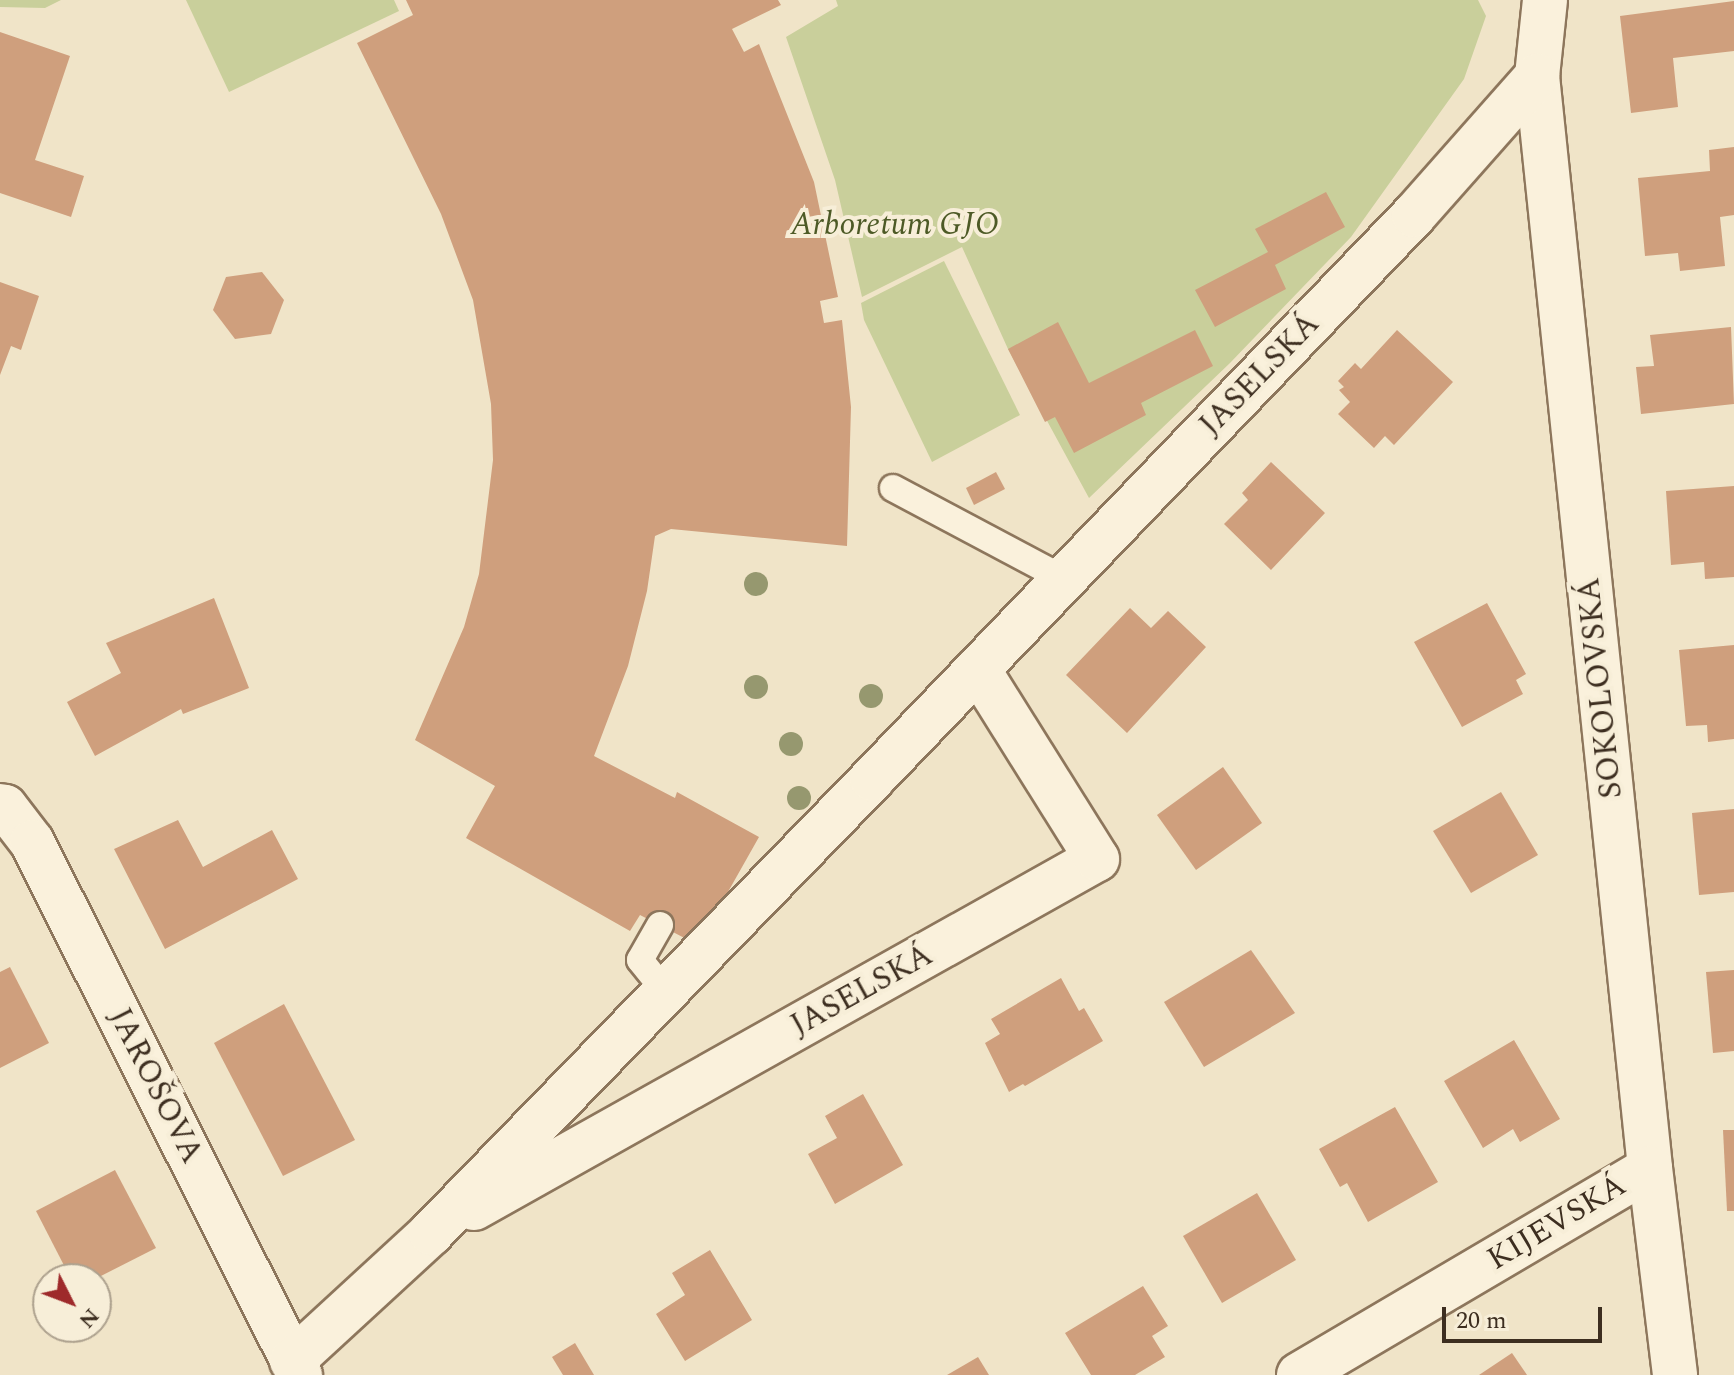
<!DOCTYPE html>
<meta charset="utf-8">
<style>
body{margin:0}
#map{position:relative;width:1734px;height:1375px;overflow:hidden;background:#f0e4c8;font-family:Spectral,serif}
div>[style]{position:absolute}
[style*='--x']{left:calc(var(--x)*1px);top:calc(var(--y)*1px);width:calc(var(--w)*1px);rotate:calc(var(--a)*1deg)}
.green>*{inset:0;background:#c9cf9b}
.building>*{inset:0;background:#cf9f7d}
.roads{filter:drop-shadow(2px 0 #8d765c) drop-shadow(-2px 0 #8d765c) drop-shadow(0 2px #8d765c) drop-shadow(0 -2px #8d765c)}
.service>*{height:26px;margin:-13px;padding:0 13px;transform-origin:13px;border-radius:13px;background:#faf1dc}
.minor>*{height:44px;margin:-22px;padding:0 22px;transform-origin:22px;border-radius:22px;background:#faf1dc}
.trees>*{width:24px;height:24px;margin:-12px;border-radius:50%;background:#96986f}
span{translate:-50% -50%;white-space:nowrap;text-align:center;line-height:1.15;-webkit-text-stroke:8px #f7eed8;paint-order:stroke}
.park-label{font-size:32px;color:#4d5a26;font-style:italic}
.street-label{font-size:32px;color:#3d2e20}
.north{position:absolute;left:32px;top:1263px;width:80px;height:80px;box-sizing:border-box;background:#f7eed8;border:2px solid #ada18e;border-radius:50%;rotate:132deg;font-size:22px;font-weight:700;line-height:32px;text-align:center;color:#3d2e20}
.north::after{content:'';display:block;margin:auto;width:28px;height:36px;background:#9e2a2b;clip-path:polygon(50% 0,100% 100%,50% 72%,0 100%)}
.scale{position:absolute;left:1442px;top:1307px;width:160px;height:36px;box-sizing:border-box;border:4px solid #3d2e20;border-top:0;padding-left:10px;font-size:24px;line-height:28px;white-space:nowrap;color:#3d2e20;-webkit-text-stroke:6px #f7eed8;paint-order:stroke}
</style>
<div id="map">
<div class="green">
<div style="clip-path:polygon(0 0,61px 0,45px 8px,0 7px)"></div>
<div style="clip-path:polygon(186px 0,394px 0,399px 11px,229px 92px)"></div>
<div style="clip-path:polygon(836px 0,1478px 0,1486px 16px,1464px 79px,1351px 237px,1230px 363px,1089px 498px,1008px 349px,962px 247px,862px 297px,835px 180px,786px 37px,838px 6px)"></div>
<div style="clip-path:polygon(944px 261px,1020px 415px,932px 462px,864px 320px,861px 303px)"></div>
</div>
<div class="building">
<div style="clip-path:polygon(406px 0,778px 0,781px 5px,732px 29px,744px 52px,759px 44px,814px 182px,838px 297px,820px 301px,824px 323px,842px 320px,851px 407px,847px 546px,671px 529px,655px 536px,647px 591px,628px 666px,594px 756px,675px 798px,677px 792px,759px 837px,698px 945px,640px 915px,630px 931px,466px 838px,495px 786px,415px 740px,464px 627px,479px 574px,493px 460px,491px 404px,473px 300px,441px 214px,357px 43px,413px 15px)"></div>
<div style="clip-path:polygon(1734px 1px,1734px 51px,1673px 58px,1678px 107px,1631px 113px,1620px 16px)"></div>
<div style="clip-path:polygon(0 32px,70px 56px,35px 160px,84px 176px,71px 217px,0 193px)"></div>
<div style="clip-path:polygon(1734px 147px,1734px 215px,1720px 217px,1725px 266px,1680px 271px,1678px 253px,1645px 256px,1638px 178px,1710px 171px,1709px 150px)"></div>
<div style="clip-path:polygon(1326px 192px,1345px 227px,1275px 265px,1286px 289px,1215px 327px,1195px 290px,1268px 252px,1255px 229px)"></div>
<div style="clip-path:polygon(262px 272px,284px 300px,271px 334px,235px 339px,213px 310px,226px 277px)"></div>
<div style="clip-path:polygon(0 282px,39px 296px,21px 350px,11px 346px,0 375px)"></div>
<div style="clip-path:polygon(1058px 322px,1089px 383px,1195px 330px,1213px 366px,1141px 403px,1146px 415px,1074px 453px,1055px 417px,1045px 422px,1008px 349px)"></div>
<div style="clip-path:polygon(1731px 327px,1734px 404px,1641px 414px,1636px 367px,1654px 366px,1650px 335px)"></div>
<div style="clip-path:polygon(1397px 330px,1453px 382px,1394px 445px,1385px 436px,1374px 448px,1338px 414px,1350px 402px,1339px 390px,1344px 387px,1338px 381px,1355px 363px,1361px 369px)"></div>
<div style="clip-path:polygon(1271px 462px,1325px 513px,1271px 570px,1224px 524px,1248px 500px,1242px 493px)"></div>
<div style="clip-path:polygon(996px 472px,1005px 489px,974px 505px,966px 488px)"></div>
<div style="clip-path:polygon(1734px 486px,1734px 577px,1705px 579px,1704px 562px,1671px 565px,1666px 491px)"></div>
<div style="clip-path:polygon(214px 598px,249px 688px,183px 714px,181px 709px,95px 756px,67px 702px,121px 673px,106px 643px)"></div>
<div style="clip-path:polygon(1487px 603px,1526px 674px,1516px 680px,1523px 694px,1462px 727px,1414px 642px)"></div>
<div style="clip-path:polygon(1130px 608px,1151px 628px,1168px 611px,1206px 647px,1127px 733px,1066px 675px)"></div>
<div style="clip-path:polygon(1734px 645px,1734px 739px,1708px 742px,1707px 725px,1686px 726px,1679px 650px)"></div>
<div style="clip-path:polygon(1223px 767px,1262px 823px,1196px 870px,1157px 815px)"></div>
<div style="clip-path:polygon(1501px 792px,1538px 855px,1471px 893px,1433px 831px)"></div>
<div style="clip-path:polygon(1734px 809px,1734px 892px,1699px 895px,1692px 813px)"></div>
<div style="clip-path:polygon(178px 820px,203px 867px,272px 830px,298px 879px,165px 949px,114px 849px)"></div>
<div style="clip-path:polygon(1251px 950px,1295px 1013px,1204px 1067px,1164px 1002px)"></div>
<div style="clip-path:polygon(10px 967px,49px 1043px,0 1068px,0 972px)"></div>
<div style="clip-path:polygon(1734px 970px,1734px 1051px,1713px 1053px,1706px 972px)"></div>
<div style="clip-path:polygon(1061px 978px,1079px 1011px,1084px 1008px,1103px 1041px,1025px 1086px,1023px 1084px,1009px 1092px,985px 1043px,1000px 1034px,991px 1019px)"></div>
<div style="clip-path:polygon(284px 1004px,355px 1140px,283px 1176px,214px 1043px)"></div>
<div style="clip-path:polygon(1514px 1040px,1560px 1119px,1520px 1142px,1513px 1129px,1483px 1148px,1444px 1081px)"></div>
<div style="clip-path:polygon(863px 1094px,903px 1165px,835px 1204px,808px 1154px,837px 1138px,825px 1116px)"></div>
<div style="clip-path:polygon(1395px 1107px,1438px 1182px,1368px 1222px,1347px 1183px,1340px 1187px,1319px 1149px)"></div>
<div style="clip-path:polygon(1723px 1130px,1734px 1130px,1734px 1211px,1727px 1211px)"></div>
<div style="clip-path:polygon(115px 1170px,156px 1248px,95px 1279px,71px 1279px,36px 1211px)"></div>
<div style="clip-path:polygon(1257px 1193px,1296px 1260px,1222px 1303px,1183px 1236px)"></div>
<div style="clip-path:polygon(710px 1250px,752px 1320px,685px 1361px,656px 1314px,685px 1295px,672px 1273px)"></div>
<div style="clip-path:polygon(1143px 1286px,1168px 1326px,1152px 1336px,1165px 1357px,1135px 1375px,1091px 1375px,1065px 1333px)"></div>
<div style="clip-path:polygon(575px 1343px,594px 1375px,563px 1375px,552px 1357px)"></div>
<div style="clip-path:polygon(1512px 1353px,1527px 1375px,1479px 1375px)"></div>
<div style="clip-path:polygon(978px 1357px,989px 1375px,947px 1375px)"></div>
</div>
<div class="roads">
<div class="service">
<div style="--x:893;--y:488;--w:194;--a:28"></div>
<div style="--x:660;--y:925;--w:40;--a:119.7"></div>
<div style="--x:640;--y:960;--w:40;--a:51"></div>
</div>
<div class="minor">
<div style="--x:1545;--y:0;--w:76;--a:96"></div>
<div style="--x:1537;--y:76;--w:1098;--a:84.09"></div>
<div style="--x:1650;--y:1168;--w:209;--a:83.1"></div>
<div style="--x:0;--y:806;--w:5;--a:11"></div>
<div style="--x:5;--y:807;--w:44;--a:52.4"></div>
<div style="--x:32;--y:842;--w:597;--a:63.31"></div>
<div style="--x:474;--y:1208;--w:714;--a:-29.26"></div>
<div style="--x:1097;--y:859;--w:224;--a:-122.1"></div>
<div style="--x:292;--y:1361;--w:189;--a:-42.6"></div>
<div style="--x:431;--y:1233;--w:633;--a:-45.83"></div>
<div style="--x:872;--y:779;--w:782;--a:-46.14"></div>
<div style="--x:1414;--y:215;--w:186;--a:-48.5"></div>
<div style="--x:1299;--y:1375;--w:407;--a:-30.5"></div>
</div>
</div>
<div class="trees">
<div style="left:756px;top:584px"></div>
<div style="left:756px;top:687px"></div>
<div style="left:871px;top:696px"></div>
<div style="left:791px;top:744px"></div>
<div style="left:799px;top:798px"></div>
</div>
<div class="park-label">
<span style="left:895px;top:225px">Arboretum GJO</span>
</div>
<div class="street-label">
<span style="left:1260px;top:375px;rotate:-46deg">JASELSKÁ</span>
<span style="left:1601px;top:688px;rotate:-96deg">SOKOLOVSKÁ</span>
<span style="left:862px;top:991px;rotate:-29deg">JASELSKÁ</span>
<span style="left:155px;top:1086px;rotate:63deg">JAROŠOVA</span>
<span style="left:1557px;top:1223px;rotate:-31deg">KIJEVSKÁ</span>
</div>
<div class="north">N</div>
<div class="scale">20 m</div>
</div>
